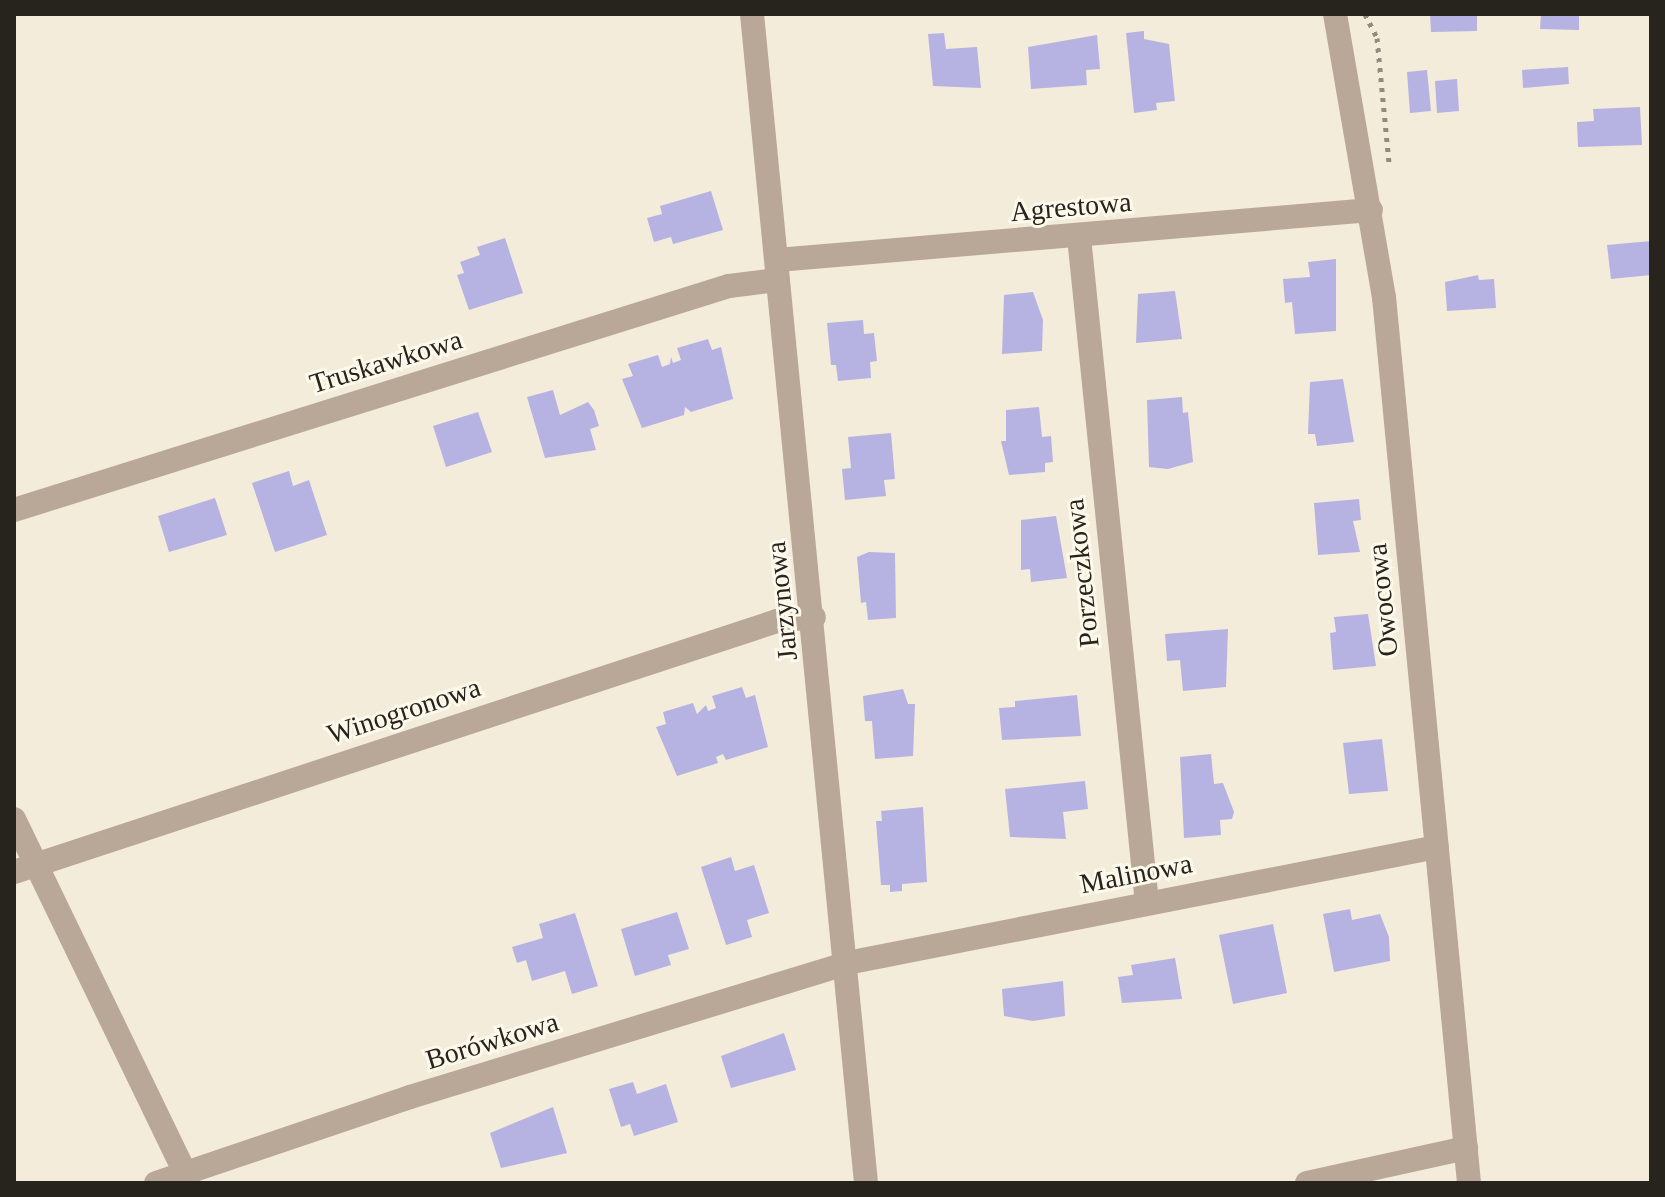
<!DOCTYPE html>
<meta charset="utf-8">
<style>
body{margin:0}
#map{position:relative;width:1665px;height:1197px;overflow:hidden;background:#f3ecda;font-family:Georgia,serif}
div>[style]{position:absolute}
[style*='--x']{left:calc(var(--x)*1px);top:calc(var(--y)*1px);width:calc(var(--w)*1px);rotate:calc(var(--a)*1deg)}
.building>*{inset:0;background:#b6b3e3}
.path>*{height:5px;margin-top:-2.5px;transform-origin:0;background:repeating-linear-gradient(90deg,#908b7f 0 4px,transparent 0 10px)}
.minor>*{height:24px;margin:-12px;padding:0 12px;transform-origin:12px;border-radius:12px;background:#b9a897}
span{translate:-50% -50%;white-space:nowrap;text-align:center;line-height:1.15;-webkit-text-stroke:6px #fff9eb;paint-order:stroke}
.street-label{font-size:28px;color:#27241e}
.frame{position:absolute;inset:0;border:16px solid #27241e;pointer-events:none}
</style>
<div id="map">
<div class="building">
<div style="clip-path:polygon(1430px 14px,1477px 14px,1477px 31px,1431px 32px)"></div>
<div style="clip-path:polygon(1541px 14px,1579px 14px,1579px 30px,1540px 29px)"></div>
<div style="clip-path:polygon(1144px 31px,1144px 39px,1169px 44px,1175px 101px,1156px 103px,1157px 110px,1134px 113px,1126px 33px)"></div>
<div style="clip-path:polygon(944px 33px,946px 49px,977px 47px,981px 88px,933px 86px,928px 34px)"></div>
<div style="clip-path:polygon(1097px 35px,1100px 69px,1086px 70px,1087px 85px,1031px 89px,1028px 47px)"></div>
<div style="clip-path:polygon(1568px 67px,1569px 84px,1523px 88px,1522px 70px)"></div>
<div style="clip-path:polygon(1427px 70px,1431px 111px,1410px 113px,1407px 72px)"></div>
<div style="clip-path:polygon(1457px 79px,1459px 111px,1437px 113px,1435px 81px)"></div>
<div style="clip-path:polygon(1640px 107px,1642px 145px,1578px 147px,1577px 122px,1594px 121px,1593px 109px)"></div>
<div style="clip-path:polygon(711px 191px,723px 230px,673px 244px,671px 237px,654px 242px,647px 218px,662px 214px,660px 206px)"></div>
<div style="clip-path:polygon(505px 238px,523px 293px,469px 310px,457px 275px,464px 273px,460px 262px,480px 255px,477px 247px)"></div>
<div style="clip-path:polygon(1651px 241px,1651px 275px,1611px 279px,1607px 245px)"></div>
<div style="clip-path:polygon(1336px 259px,1336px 331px,1295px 334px,1292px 302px,1285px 303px,1283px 279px,1310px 277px,1308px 262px)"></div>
<div style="clip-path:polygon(1478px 275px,1479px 280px,1494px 279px,1496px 308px,1447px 311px,1445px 282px)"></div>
<div style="clip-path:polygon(1175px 291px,1182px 339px,1136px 343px,1138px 294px)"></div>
<div style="clip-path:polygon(1033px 292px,1043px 320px,1042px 351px,1002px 354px,1004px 295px)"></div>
<div style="clip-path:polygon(863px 320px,864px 334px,874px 333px,877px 361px,870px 362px,871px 378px,838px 381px,836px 365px,831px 365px,827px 323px)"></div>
<div style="clip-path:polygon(708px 339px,712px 350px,721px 347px,733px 399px,691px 412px,685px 407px,684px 415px,642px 428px,622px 379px,633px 376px,628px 364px,658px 355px,662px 367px,670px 364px,671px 357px,673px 363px,681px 360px,677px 348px)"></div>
<div style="clip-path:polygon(1343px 379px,1354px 442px,1317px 446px,1315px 434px,1308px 434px,1310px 382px)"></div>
<div style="clip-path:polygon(553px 390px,560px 415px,588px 402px,594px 410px,599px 426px,590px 429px,596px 450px,545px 458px,527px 397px)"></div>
<div style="clip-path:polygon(1182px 397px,1183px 413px,1188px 412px,1193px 462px,1168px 469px,1149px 467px,1147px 400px)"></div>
<div style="clip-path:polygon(1039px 407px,1042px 437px,1051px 436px,1053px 462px,1045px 463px,1045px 472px,1009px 475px,1001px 441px,1006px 441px,1006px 410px)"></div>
<div style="clip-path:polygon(478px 412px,492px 452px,446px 467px,433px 426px)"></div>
<div style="clip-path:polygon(891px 433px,895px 479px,884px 480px,886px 496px,845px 500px,842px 469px,851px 468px,848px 437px)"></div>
<div style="clip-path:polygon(289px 471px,293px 486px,309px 480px,327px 535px,275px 552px,252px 483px)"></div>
<div style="clip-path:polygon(215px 498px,227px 535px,169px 552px,158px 516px)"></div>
<div style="clip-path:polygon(1359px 499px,1361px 520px,1353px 521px,1360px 552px,1318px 555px,1314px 503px)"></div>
<div style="clip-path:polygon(1056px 516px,1067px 578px,1031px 582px,1030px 569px,1021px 570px,1021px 520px)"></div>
<div style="clip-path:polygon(869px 552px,895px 553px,896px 618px,868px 620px,866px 602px,861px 603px,857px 557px)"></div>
<div style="clip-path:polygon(1368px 614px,1376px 666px,1333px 670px,1330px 633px,1336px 632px,1334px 617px)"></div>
<div style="clip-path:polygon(1228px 629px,1226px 687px,1183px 691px,1180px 660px,1167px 661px,1165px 634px)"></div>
<div style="clip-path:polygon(742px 687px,746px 698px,755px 695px,768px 747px,726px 760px,723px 754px,716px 757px,718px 763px,677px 776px,656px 727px,666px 724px,663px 712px,693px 703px,697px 714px,706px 705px,708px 711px,716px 708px,712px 696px)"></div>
<div style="clip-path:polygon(903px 689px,908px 704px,915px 704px,913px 756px,875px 759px,872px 721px,865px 721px,863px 696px)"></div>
<div style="clip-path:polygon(1077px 695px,1081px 736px,1002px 740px,999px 708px,1015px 707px,1015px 701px)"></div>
<div style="clip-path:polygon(1382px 739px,1388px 791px,1349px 794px,1343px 743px)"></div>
<div style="clip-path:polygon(1211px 754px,1214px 784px,1223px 783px,1234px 812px,1232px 819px,1220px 820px,1221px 835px,1184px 838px,1180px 757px)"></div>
<div style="clip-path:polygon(1085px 781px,1088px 809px,1063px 812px,1066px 839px,1010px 837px,1005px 789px)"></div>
<div style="clip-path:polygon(923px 807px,927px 882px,902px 884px,902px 891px,890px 892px,890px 885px,881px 885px,876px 821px,882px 821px,881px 811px)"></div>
<div style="clip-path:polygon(731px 857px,735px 871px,754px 865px,769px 913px,747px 920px,752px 937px,726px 945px,701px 867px)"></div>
<div style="clip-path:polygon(1350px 909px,1352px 920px,1380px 914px,1389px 937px,1390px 961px,1334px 972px,1323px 914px)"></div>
<div style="clip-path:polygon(677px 912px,689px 949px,668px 955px,671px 965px,635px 976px,621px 929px)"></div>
<div style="clip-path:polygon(575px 913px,598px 986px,572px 994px,565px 971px,532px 981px,526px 960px,517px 963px,512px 947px,543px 938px,539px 924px)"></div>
<div style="clip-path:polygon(1273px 924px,1287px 993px,1233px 1004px,1219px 935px)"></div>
<div style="clip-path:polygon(1175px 958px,1182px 999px,1122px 1003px,1118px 977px,1133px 975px,1131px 965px)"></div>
<div style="clip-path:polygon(1063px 981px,1065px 1016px,1033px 1021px,1004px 1016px,1002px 989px)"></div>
<div style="clip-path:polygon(784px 1033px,796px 1070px,731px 1088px,721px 1056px)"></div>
<div style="clip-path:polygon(633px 1082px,637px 1094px,666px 1084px,678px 1122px,634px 1136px,630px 1124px,621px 1127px,609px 1089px)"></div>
<div style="clip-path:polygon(553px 1107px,567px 1153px,501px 1168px,490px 1133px)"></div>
</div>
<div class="path">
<div style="--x:1365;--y:14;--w:27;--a:63"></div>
<div style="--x:1377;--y:38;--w:126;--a:84.5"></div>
</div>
<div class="minor">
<div style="--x:752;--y:14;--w:1175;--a:84.43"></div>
<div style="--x:1335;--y:14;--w:287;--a:80.2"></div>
<div style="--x:1384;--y:297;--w:890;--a:84.52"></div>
<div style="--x:1079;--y:237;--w:669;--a:84.17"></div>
<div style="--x:777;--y:260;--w:596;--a:-4.81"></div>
<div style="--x:14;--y:510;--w:749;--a:-17.4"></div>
<div style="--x:729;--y:286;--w:49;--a:-7"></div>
<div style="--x:14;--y:819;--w:390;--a:64.2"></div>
<div style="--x:14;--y:872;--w:803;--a:-18.21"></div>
<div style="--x:777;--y:621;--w:37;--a:-6"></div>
<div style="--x:156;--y:1183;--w:268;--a:-18.7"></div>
<div style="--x:410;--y:1097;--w:457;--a:-17"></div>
<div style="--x:847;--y:963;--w:601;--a:-11.12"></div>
<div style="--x:1307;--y:1183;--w:163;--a:-12.4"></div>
</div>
<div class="street-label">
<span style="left:1071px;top:207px;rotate:-5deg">Agrestowa</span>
<span style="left:386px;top:362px;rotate:-17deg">Truskawkowa</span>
<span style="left:1082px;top:573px;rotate:-96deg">Porzeczkowa</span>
<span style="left:1383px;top:600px;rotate:-96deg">Owocowa</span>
<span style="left:782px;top:601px;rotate:-96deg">Jarzynowa</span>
<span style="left:404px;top:711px;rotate:-18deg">Winogronowa</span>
<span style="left:1136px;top:874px;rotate:-11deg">Malinowa</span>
<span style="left:492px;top:1041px;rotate:-17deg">Borówkowa</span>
</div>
<div class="frame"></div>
</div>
